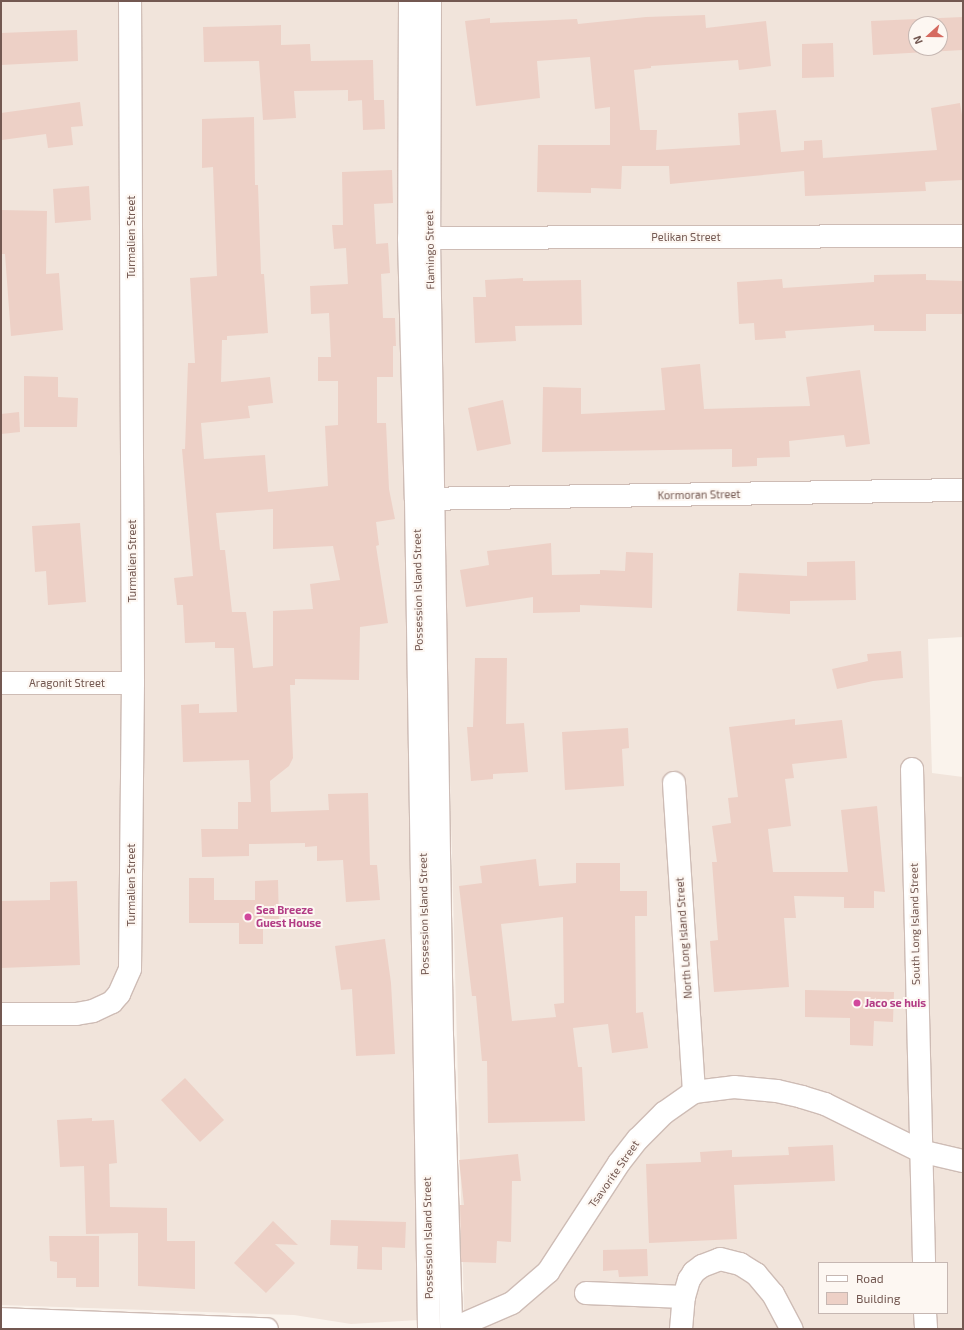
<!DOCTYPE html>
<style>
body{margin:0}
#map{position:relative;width:964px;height:1330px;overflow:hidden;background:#faf3ec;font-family:"Exo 2",sans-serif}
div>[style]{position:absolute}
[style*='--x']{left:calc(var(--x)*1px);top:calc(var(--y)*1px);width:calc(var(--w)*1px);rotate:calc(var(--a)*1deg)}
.residential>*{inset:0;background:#f1e4db}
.building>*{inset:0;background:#edd0c6}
.roads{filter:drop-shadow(1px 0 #cebcb5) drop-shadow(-1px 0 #cebcb5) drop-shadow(0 1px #cebcb5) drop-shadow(0 -1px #cebcb5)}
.minor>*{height:22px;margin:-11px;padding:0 11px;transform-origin:11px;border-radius:11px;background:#fff}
.tertiary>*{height:22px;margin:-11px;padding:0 11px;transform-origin:11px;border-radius:11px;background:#fff}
.dots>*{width:11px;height:11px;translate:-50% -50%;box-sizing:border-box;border:2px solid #fdf7f2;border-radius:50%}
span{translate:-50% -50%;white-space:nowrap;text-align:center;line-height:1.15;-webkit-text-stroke:4px #fdf7f2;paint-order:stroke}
.street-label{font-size:11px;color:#735851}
.hotel-label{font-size:11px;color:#b23c85;font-weight:700}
.left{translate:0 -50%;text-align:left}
.frame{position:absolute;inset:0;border:2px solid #735851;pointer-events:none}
.legend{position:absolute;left:818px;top:1262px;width:130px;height:52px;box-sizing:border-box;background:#fdf7f2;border:1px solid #c6b7b2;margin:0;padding:5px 7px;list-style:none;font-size:12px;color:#735851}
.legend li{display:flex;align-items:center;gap:8px;height:20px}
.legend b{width:20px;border:1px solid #c6b7b2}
.north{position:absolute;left:908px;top:16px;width:40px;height:40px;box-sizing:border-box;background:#fdf7f2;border:1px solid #c6b7b2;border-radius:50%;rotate:249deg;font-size:11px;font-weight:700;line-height:16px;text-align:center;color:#735851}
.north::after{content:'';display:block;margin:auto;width:14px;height:18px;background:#d56a60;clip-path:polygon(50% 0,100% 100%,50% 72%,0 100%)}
</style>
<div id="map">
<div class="residential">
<div style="clip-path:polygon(1px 1px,400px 1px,419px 1320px,351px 1324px,294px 1315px,1px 1305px)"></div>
<div style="clip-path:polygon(evenodd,442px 1px,963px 1px,963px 637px,928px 639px,932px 773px,963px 777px,963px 1329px,456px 1329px,464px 1309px,442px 481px,442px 1px,916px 24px,940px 24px,940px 48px,916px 48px,916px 24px,442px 1px,819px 1263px,947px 1263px,947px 1313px,819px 1313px,819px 1263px)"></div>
</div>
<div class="building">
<div style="clip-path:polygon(705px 15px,706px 28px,766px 21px,771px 66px,739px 70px,738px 60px,651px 66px,651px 68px,634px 70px,640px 130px,657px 130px,656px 150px,740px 145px,738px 113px,776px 110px,781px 152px,804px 150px,804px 141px,822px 140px,823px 158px,937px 150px,931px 108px,960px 103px,963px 121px,963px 180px,925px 182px,926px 191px,805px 196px,804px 171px,670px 184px,669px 166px,622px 166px,621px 189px,591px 188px,591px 193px,537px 192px,538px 145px,610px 145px,610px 107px,595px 109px,590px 57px,537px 61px,540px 98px,476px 106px,465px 21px,490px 18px,490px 23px,577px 19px,578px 24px,646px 17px)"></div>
<div style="clip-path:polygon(evenodd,963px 17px,963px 50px,873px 55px,871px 21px,963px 17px,916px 24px,940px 24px,940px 48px,916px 48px,916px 24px)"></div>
<div style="clip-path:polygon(281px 25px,281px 45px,310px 44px,311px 61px,373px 60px,374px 100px,384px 100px,385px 129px,363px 130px,362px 100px,364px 100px,348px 101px,348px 90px,294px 91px,296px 118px,263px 120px,259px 61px,204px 62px,203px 27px)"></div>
<div style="clip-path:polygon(77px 30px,78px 61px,1px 65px,1px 33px)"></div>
<div style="clip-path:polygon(833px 43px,834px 77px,802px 78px,802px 44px)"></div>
<div style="clip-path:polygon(80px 102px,83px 126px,71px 127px,73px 145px,48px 148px,46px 134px,2px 140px,1px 113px)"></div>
<div style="clip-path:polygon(evenodd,254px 117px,255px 185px,258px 185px,261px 274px,264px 274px,268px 333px,227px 336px,227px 340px,222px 340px,221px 382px,270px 377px,273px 403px,248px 406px,250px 418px,201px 423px,204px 459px,265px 455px,268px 492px,328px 486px,325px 426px,338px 425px,338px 381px,318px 381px,318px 357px,331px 357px,329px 313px,311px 314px,310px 286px,348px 284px,346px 248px,334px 249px,332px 225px,343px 225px,342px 172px,392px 170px,393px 203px,374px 204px,376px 244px,388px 243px,390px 273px,381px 274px,383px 318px,395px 318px,396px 346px,393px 346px,393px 377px,377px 377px,377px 423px,386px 423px,389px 489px,395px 519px,376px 522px,379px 545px,376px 546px,388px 623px,360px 627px,359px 680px,295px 679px,295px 685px,290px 685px,293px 758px,289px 766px,270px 781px,271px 812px,329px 810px,328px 794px,368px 793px,370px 865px,377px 865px,380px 900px,346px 902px,343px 860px,317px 861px,317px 846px,305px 847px,305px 843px,249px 844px,249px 856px,202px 857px,201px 829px,238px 829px,238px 802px,251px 802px,249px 760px,183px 762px,181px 705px,199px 704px,199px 713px,237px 712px,234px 648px,215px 648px,215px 642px,185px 643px,183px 605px,177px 605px,174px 578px,193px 576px,182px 449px,185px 449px,188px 363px,195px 363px,190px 278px,217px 276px,213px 167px,202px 168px,202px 119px,254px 117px,273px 509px,273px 549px,333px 546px,340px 580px,310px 584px,313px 609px,273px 611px,273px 666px,253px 668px,246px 612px,232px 612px,225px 550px,220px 550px,216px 513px,273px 509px)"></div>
<div style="clip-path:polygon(89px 186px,91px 220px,55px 223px,53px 189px)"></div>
<div style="clip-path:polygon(1px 210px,47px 211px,46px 274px,59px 273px,63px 330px,11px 336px,5px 254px,1px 254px)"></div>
<div style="clip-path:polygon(926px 274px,926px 280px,963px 281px,963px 314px,926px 314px,926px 331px,874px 331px,874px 325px,785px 331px,786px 338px,755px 340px,754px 323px,739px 324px,737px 282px,782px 279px,783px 288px,874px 282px,874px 275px)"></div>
<div style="clip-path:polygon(523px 278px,523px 281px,581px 280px,582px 325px,515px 326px,516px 341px,475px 343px,473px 297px,486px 297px,485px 280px)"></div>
<div style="clip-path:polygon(700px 364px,704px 409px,810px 406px,806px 377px,860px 370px,870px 444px,846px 447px,844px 435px,789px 441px,790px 457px,757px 458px,757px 466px,732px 467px,732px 449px,542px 452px,543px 387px,581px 388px,581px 414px,665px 410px,661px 368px)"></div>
<div style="clip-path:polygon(24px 376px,58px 377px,58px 397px,78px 398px,77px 427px,24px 427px)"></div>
<div style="clip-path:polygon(503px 400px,511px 444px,477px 451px,468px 408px)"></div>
<div style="clip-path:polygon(19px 412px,20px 432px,1px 434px,1px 414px)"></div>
<div style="clip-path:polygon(80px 523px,86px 602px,48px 605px,46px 571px,35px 572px,32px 526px)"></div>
<div style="clip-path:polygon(551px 543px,552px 575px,600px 574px,600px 570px,625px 571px,626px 552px,653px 553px,652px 608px,580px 605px,580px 612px,533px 613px,533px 597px,466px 607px,460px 570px,489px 565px,487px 551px)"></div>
<div style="clip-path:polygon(855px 561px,856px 600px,790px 601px,790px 614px,737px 611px,739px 573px,807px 576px,807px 562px)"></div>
<div style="clip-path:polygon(901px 651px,903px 678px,873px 681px,837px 689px,832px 669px,868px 661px,867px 654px)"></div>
<div style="clip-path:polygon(475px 658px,507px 658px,506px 724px,524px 723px,528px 772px,493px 774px,493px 779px,471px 781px,467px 727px,473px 727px)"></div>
<div style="clip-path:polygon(795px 719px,795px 725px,842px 720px,847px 758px,792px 764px,794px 778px,785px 779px,791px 826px,768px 829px,773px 872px,848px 872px,841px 810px,877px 806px,885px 892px,874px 891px,874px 908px,844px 908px,844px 897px,794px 896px,796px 918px,784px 918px,789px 987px,714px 992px,710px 941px,718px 940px,712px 862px,717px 862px,712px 826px,731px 823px,728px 798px,738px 797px,729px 727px)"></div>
<div style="clip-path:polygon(628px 728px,629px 748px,622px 749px,624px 786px,565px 790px,562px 732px)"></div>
<div style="clip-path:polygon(evenodd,536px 859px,539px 886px,576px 883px,576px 863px,620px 863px,620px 891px,647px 891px,647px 916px,635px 916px,636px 1013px,643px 1012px,648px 1048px,612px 1053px,608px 1024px,573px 1028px,578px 1067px,582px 1067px,585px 1121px,488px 1123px,487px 1061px,482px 1061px,476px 996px,472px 996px,459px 886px,482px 883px,480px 866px,536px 859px,563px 917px,564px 1003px,554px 1004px,556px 1017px,512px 1021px,501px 924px,563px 917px)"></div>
<div style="clip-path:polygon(189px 878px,214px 878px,214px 900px,255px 900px,255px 881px,278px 880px,279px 924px,263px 924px,263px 944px,239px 944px,239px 923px,189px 923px)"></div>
<div style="clip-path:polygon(77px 881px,80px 965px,1px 968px,1px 901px,50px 900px,50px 882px)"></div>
<div style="clip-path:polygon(385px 939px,391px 983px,395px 1054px,356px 1056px,352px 989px,341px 990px,335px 946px)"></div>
<div style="clip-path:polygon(805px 990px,894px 992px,893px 1022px,874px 1021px,873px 1046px,850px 1045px,850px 1018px,805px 1017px)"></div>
<div style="clip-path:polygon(185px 1078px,224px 1120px,200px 1142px,161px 1100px)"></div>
<div style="clip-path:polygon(92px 1118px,92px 1121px,114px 1120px,117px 1163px,109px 1164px,110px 1207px,167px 1208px,167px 1241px,195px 1241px,195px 1289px,138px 1286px,138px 1233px,86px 1234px,84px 1166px,60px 1167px,57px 1120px)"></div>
<div style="clip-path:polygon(833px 1145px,835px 1181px,734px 1185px,737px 1239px,649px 1243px,646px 1164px,701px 1162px,700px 1152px,732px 1150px,732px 1157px,789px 1155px,788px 1147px)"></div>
<div style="clip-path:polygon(518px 1154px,521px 1181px,512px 1181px,511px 1242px,497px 1241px,496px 1263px,461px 1262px,460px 1205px,464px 1205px,459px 1160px)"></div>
<div style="clip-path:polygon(331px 1220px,406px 1222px,405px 1248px,382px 1247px,382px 1270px,357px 1269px,358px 1246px,330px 1245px)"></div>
<div style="clip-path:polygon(273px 1221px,298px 1245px,275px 1244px,295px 1263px,266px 1293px,234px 1263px)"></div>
<div style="clip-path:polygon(49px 1236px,99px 1236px,99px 1287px,76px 1287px,76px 1278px,57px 1278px,57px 1262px,50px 1261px)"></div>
<div style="clip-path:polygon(647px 1249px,648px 1276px,619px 1277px,618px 1270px,603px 1271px,603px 1250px)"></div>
</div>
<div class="roads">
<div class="minor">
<div style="--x:410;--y:1;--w:237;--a:90.2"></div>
<div style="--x:409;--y:238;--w:261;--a:88.5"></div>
<div style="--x:416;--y:499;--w:830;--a:89.1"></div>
<div style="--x:430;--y:1;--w:236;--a:90.2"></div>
<div style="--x:429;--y:237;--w:798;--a:89.07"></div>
<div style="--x:442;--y:1035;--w:294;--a:88.2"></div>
<div style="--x:414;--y:238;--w:549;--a:-0.21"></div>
<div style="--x:420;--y:499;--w:543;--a:-0.95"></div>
<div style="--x:1;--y:683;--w:132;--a:0"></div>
<div style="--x:912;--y:769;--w:494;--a:88.6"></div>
<div style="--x:674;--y:783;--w:310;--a:86.3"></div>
<div style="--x:1;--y:1014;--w:75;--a:0"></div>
<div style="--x:76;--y:1014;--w:17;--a:-10"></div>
<div style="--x:93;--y:1011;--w:21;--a:-25"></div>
<div style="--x:112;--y:1002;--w:11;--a:-49"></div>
<div style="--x:119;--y:994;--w:27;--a:-66"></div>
<div style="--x:130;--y:969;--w:286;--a:-89.4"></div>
<div style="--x:133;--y:683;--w:682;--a:-90.25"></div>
<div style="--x:586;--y:1293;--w:98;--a:2.3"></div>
<div style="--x:925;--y:1313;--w:16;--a:86"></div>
<div style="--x:452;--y:1329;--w:65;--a:-23.4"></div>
<div style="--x:512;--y:1303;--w:48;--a:-40.7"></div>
<div style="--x:548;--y:1272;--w:130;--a:-56.9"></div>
<div style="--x:619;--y:1163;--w:31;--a:-52"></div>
<div style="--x:638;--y:1139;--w:37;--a:-45"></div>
<div style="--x:664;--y:1113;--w:37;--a:-35"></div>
<div style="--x:694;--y:1092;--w:40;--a:-7.1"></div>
<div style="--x:734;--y:1087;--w:43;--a:5.3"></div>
<div style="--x:777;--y:1091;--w:26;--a:13"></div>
<div style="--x:802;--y:1097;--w:24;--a:17"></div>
<div style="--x:825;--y:1104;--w:106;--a:26.3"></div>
<div style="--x:920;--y:1151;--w:44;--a:13.1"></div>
<div style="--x:681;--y:1329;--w:32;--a:-85"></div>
<div style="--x:684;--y:1297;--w:18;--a:-74"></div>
<div style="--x:689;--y:1280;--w:9;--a:-58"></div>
<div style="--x:694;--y:1272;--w:10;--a:-37"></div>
<div style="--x:702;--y:1266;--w:19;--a:-21"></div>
<div style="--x:720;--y:1259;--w:21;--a:14"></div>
<div style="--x:740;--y:1264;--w:19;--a:32"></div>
<div style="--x:756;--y:1274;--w:26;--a:50"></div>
<div style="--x:773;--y:1294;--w:40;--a:62"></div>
</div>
<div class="tertiary">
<div style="--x:1;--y:1319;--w:266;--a:2.2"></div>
</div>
</div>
<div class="dots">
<div style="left:248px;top:917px;background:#d1479c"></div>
<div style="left:857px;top:1003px;background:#d1479c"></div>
</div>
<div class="street-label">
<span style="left:131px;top:237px;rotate:-90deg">Turmalien Street</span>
<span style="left:686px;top:237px">Pelikan Street</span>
<span style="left:430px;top:250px;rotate:-91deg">Flamingo Street</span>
<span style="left:699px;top:495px;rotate:-1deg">Kormoran Street</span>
<span style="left:132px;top:561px;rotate:-90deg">Turmalien Street</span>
<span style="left:418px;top:590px;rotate:-91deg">Possession Island Street</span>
<span style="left:67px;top:683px">Aragonit Street</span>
<span style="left:131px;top:885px;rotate:-90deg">Turmalien Street</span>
<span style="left:424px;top:914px;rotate:-91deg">Possession Island Street</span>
<span style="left:915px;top:924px;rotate:-91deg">South Long Island Street</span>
<span style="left:684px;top:938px;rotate:-94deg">North Long Island Street</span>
<span style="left:614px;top:1174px;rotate:-55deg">Tsavorite Street</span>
<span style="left:428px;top:1238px;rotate:-91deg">Possession Island Street</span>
</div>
<div class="hotel-label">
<span class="left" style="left:256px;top:917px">Sea Breeze<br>Guest House</span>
<span class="left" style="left:865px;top:1003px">Jaco se huis</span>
</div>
<div class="frame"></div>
<ul class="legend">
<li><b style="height:5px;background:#fff"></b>Road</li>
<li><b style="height:11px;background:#edd0c6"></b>Building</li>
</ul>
<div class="north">N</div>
</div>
